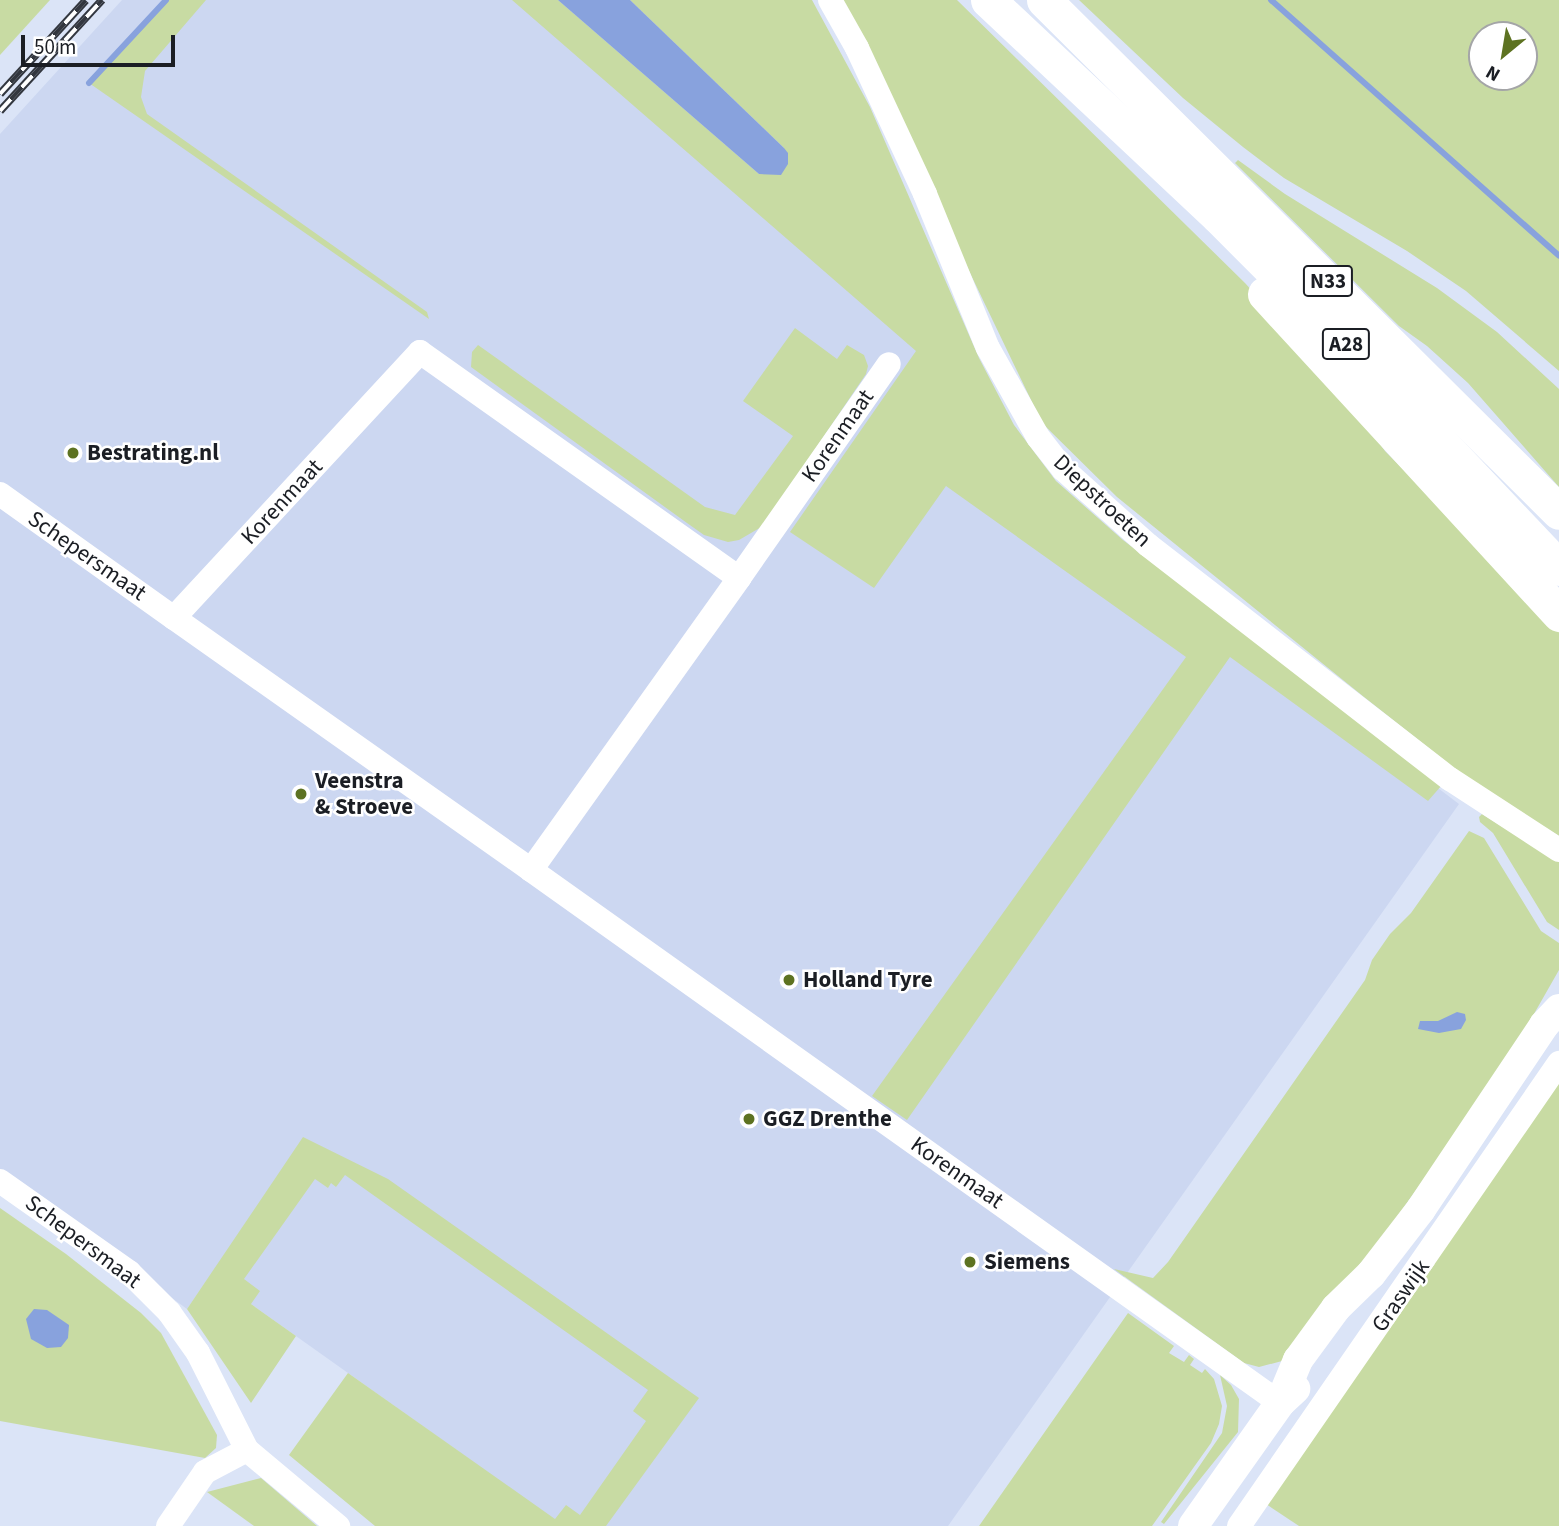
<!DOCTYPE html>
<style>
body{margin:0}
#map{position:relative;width:1559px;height:1526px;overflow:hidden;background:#dbe4f7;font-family:"Source Sans 3",sans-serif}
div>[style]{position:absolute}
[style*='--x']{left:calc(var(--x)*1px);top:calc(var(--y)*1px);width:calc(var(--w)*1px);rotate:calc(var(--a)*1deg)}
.built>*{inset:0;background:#ccd7f1}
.green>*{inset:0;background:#c8dba3}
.water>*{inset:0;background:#88a2dd}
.stream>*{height:6px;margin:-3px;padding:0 3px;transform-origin:3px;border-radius:3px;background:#88a2dd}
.minor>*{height:24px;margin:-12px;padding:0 12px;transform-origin:12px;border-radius:12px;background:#fff}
.major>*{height:30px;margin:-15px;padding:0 15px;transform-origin:15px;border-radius:15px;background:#fff}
.highway>*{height:35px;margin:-17.5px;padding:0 17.5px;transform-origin:17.5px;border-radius:17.5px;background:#fff}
.rail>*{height:8px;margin-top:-4px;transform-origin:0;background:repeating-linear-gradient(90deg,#fff 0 16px,#33373f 0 32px);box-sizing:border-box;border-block:2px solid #33373f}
.dots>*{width:19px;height:19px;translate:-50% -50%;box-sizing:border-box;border:4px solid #fff;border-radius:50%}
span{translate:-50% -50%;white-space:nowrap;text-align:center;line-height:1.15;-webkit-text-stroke:5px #fff;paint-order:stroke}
.shield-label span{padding:2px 5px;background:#fff;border:2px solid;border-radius:5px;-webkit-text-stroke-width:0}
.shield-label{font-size:21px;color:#1b1e24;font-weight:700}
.street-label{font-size:23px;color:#1b1e24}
.poi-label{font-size:23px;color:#1b1e24;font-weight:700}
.left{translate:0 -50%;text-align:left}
.north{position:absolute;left:1468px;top:21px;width:70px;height:70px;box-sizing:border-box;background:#fff;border:2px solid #a4a5a7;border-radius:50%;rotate:210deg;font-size:19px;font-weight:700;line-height:28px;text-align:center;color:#1b1e24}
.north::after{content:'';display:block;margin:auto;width:24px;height:32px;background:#5d7221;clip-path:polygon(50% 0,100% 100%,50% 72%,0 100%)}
.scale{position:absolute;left:21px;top:35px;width:154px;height:32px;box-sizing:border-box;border:4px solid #1b1e24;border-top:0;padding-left:9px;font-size:21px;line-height:24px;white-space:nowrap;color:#1b1e24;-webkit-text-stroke:5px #fff;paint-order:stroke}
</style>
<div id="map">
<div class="built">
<div style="clip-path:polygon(122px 0,800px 0,1006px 427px,1059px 501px,1459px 804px,948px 1526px,559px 1526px,555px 1520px,251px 1304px,209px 1277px,187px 1309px,0 1173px,0 134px)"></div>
</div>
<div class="green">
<div style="clip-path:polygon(0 0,50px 0,0 55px)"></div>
<div style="clip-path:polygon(166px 0,206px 0,145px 71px,141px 97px,147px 114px,427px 312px,429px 319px,89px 83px)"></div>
<div style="clip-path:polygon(512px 0,558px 0,759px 174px,784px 148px,630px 0,812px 0,870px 107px,979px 358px,1014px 425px,1056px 481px,1123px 540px,1442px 785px,1428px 801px,1230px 657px,907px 1120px,872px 1096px,1186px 657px,946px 486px,874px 588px,790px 532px,916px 351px)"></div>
<div style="clip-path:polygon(839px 0,957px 0,1245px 283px,1344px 392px,1385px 451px,1559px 626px,1559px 836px,1473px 783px,1364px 697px,1117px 497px,1042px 423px)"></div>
<div style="clip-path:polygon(evenodd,1079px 0,1559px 0,1559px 371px,1466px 291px,1407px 251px,1284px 178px,1243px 147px,1183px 98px,1079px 0,1524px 35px,1524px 77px,1482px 77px,1482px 35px,1524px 35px)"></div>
<div style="clip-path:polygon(1238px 160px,1285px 194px,1437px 288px,1497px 332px,1559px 389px,1559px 487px,1468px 383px,1427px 346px,1399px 326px,1235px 163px)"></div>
<div style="clip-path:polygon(795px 328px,837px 359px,847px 345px,864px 355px,868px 366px,866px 374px,763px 526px,739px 540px,728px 542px,704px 535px,687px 523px,471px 367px,472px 352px,478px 345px,705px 507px,735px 515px,793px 436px,743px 401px)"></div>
<div style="clip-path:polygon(1482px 814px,1559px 862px,1559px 930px,1547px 922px,1493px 833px,1480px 822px,1479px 817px)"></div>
<div style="clip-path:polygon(1469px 831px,1484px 838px,1541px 931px,1559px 943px,1559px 970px,1502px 1070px,1381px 1239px,1282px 1361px,1259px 1367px,1244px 1363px,1114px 1269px,1153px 1278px,1168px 1262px,1365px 980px,1372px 960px,1390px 934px,1411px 913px)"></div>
<div style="clip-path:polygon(1559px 1078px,1559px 1526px,1299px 1526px,1266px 1504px)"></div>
<div style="clip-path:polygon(303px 1137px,388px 1179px,699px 1398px,606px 1526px,375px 1526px,289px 1455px,348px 1373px,555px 1519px,566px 1505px,580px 1515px,646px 1421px,633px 1411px,648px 1390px,345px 1175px,336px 1187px,331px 1183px,328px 1188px,315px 1179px,244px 1279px,260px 1291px,251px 1304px,296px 1336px,251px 1403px,187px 1309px)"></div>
<div style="clip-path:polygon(0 1208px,66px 1254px,141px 1313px,161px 1333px,217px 1435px,216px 1448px,205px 1458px,0 1421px)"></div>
<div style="clip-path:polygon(1128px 1313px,1174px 1346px,1169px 1353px,1184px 1362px,1189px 1355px,1194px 1359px,1190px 1365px,1202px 1373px,1205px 1369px,1214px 1379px,1222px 1406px,1219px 1424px,1211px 1443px,1152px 1526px,979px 1526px)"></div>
<div style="clip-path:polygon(1220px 1375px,1231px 1385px,1239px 1399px,1238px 1432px,1164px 1524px,1161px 1522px,1222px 1433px,1227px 1406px)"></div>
<div style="clip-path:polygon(261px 1478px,317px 1526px,254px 1526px,207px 1492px)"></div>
</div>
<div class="water">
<div style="clip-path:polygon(558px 0,630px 0,784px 148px,788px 153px,788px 164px,781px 175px,759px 174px)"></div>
<div style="clip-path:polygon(1457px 1012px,1465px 1014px,1466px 1020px,1461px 1029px,1439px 1033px,1418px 1029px,1420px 1021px,1438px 1021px)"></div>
<div style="clip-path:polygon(34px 1309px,47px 1310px,69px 1325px,68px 1338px,61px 1347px,47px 1348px,31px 1339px,26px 1319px)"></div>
</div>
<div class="stream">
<div style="--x:1271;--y:0;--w:385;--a:41.6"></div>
<div style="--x:89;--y:83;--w:113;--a:-47.1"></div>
</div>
<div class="minor">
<div style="--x:830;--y:0;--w:55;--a:60.6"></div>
<div style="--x:857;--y:48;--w:161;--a:65"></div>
<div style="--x:925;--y:194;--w:166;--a:67.8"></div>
<div style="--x:988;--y:348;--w:102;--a:60.7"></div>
<div style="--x:1038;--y:437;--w:41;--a:52"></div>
<div style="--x:1063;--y:469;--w:114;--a:41.8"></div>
<div style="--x:1148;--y:545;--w:382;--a:37.8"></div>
<div style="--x:1450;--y:779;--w:130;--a:33.1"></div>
<div style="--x:0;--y:494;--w:214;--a:35.5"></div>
<div style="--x:739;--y:578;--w:391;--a:-144.7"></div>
<div style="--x:420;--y:352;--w:362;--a:132.8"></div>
<div style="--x:174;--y:618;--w:437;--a:35.2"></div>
<div style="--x:531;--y:870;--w:359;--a:-54.5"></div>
<div style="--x:739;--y:578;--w:261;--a:-55"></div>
<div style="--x:531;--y:870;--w:919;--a:35.44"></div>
<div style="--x:0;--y:1181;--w:158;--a:35.2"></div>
<div style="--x:129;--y:1272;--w:57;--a:45"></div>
<div style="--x:169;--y:1312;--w:50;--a:54.7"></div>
<div style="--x:198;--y:1353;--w:109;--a:63.2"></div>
<div style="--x:247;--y:1450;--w:119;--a:39.9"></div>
<div style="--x:168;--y:1526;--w:65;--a:-55.6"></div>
<div style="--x:205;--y:1472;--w:47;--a:-27.6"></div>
<div style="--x:1239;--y:1526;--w:563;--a:-55.35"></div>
</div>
<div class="major">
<div style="--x:1280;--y:1403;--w:47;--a:-67.3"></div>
<div style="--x:1298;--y:1360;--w:64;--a:-53.8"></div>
<div style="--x:1336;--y:1308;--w:49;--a:-44.2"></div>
<div style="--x:1371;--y:1274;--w:82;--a:-52.4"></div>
<div style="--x:1421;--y:1209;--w:221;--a:-56.2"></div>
<div style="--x:1544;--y:1025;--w:22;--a:-47"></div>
<div style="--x:1193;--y:1526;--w:151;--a:-54.7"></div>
<div style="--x:1280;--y:1403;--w:21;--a:-43"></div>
</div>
<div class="highway">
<div style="--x:988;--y:0;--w:316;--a:43.2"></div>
<div style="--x:1218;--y:216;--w:216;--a:45"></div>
<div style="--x:1371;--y:369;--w:274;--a:46.6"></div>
<div style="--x:1044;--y:0;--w:726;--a:44.83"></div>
<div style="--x:1265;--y:294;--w:435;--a:47.4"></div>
</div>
<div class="rail">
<div style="--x:0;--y:94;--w:127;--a:-47.5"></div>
<div style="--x:0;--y:111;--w:151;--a:-47.4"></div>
</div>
<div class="dots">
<div style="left:73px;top:453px;background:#5d7221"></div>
<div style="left:301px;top:794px;background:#5d7221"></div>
<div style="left:789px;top:980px;background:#5d7221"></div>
<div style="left:749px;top:1119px;background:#5d7221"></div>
<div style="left:970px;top:1262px;background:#5d7221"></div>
</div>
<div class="shield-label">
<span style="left:1328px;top:281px">N33</span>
<span style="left:1346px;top:344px">A28</span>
</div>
<div class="street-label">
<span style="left:838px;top:436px;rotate:-55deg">Korenmaat</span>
<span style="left:1102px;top:501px;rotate:43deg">Diepstroeten</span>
<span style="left:282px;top:502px;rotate:-47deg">Korenmaat</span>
<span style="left:87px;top:556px;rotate:35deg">Schepersmaat</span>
<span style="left:957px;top:1173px;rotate:35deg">Korenmaat</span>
<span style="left:83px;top:1242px;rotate:37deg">Schepersmaat</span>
<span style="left:1401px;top:1296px;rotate:-55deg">Graswijk</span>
</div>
<div class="poi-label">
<span class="left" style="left:87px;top:453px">Bestrating.nl</span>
<span class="left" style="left:315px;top:794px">Veenstra<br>&amp; Stroeve</span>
<span class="left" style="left:803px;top:980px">Holland Tyre</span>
<span class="left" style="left:763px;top:1119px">GGZ Drenthe</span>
<span class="left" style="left:984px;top:1262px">Siemens</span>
</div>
<div class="north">N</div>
<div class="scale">50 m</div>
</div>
